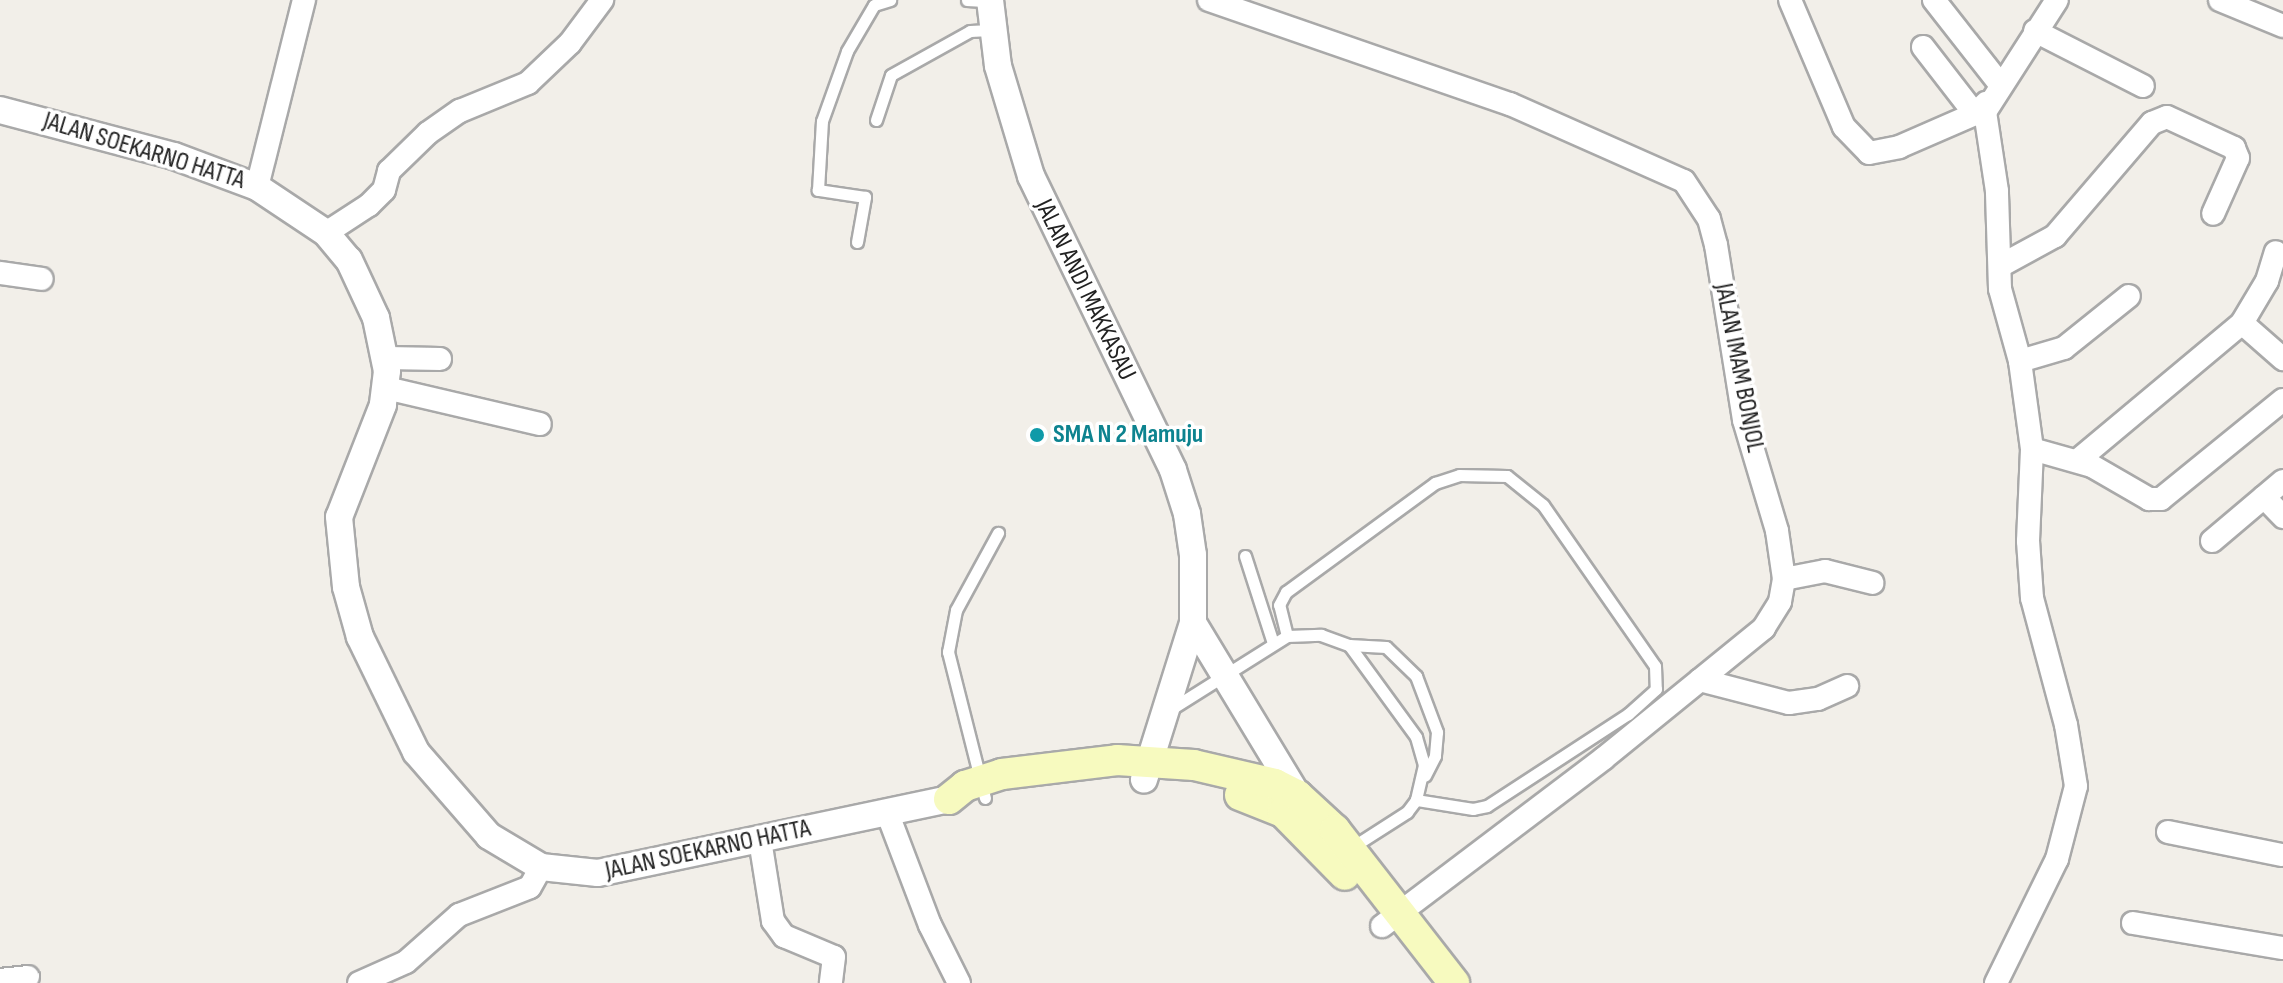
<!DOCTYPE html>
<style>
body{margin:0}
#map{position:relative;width:2283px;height:983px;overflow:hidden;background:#f2efe9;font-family:"Sofia Sans Condensed",sans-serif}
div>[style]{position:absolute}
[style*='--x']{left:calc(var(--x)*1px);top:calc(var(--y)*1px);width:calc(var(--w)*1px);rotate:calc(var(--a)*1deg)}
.roads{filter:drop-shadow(2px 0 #a9a9a9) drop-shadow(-2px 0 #a9a9a9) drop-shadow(0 2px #a9a9a9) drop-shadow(0 -2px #a9a9a9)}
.service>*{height:11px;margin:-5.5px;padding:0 5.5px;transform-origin:5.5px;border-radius:5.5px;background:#fff}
.minor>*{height:22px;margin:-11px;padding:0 11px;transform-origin:11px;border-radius:11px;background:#fff}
.tertiary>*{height:26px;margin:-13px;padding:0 13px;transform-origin:13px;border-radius:13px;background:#fff}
.secondary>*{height:30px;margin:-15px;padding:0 15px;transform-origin:15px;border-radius:15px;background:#f7fabf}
.dots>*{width:22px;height:22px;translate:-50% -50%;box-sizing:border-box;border:4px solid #fff;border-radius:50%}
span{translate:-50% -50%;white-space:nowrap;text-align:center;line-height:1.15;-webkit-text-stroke:7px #fff;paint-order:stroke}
.street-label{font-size:26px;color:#222}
.culture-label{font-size:26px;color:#0d838f;font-weight:700}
.left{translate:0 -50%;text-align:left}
</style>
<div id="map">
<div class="roads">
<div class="service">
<div style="--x:967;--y:0;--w:22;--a:3"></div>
<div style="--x:876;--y:120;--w:47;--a:-71.6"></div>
<div style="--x:891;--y:75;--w:90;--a:-29.1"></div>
<div style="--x:970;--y:31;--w:20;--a:-3"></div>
<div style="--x:857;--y:242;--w:46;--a:-79.9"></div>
<div style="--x:865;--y:197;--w:48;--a:-171.5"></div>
<div style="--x:818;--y:190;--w:69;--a:-86.7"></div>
<div style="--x:822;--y:121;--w:74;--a:-70.3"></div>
<div style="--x:847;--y:51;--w:53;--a:-59.6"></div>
<div style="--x:874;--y:5;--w:17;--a:-17"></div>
<div style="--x:1245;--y:556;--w:91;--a:72.2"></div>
<div style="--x:1287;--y:636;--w:32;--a:-104"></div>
<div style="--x:1279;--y:605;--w:15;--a:-62"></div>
<div style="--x:1286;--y:592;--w:185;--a:-36.2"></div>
<div style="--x:1435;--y:483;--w:25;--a:-18"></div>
<div style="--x:1459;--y:475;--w:48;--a:1.2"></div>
<div style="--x:1507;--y:476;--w:46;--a:38.9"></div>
<div style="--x:1543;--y:505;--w:196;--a:55.2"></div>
<div style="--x:1655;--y:666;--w:23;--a:88"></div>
<div style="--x:1656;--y:689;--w:38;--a:138"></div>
<div style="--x:1628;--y:714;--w:168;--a:146.9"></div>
<div style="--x:1487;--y:806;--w:14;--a:168"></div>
<div style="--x:1473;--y:809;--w:58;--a:-171"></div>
<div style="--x:1349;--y:645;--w:37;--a:3"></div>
<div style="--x:1386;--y:647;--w:42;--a:44"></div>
<div style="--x:1416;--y:676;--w:60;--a:69.4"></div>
<div style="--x:1437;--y:732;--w:24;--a:95"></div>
<div style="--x:1435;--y:756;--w:22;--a:117"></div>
<div style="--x:1171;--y:709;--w:137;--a:-32.2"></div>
<div style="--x:1287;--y:636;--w:34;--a:-2"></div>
<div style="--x:1321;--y:635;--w:30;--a:20"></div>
<div style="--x:1349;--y:645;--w:114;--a:53.9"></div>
<div style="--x:1416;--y:737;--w:29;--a:74"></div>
<div style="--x:1424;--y:765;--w:36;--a:103"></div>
<div style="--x:1416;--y:800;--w:15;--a:127"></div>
<div style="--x:1407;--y:812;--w:67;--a:147.3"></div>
<div style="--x:985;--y:798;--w:151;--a:-104.2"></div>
<div style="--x:948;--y:652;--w:43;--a:-79.2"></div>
<div style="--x:956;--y:610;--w:88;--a:-61.4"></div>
</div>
<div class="minor">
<div style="--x:1209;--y:0;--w:318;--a:19.1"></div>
<div style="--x:1510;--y:104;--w:190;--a:23.9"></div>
<div style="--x:1684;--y:181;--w:45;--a:56.7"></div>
<div style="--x:1709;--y:219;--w:27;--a:75"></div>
<div style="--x:1716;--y:245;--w:177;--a:80.9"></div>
<div style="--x:1744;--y:420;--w:116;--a:73.4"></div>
<div style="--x:1777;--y:531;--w:49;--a:81.7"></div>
<div style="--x:1784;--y:579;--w:23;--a:100"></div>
<div style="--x:1780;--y:602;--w:31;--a:122"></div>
<div style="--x:1764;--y:628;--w:208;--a:140.9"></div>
<div style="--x:1603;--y:759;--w:277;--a:142.9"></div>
<div style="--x:1790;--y:0;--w:138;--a:67"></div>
<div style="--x:1844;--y:127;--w:36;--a:46"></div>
<div style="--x:1869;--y:153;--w:31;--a:-11"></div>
<div style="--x:1899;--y:147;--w:83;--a:-23.5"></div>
<div style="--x:1975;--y:114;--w:16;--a:-45"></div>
<div style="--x:1934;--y:0;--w:105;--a:51.9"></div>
<div style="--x:2220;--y:0;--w:68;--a:22.4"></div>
<div style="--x:2035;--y:31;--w:121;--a:27"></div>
<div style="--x:1923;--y:47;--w:85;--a:52.2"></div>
<div style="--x:257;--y:187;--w:193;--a:-75.9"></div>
<div style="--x:326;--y:233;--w:51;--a:-33.1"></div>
<div style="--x:369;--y:205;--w:21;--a:-45"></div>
<div style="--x:384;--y:190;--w:20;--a:-75"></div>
<div style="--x:389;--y:171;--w:54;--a:-44.3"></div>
<div style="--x:428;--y:133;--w:39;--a:-35"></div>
<div style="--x:460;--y:111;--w:74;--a:-22.4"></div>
<div style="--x:528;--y:83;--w:58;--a:-43.6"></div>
<div style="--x:570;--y:43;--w:54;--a:-53.3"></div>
<div style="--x:2000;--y:266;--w:63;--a:-28.6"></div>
<div style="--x:2055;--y:236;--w:149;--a:-49.4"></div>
<div style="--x:2152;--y:123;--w:16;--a:-22"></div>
<div style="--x:2167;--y:117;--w:74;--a:24.8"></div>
<div style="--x:2234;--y:148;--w:11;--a:68"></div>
<div style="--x:2238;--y:158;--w:61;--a:114.1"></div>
<div style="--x:0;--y:273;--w:42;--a:8.1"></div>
<div style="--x:2242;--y:323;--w:49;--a:-59.2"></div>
<div style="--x:2267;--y:281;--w:30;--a:-73"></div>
<div style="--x:387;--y:358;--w:53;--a:1.1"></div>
<div style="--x:2020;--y:361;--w:75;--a:-105.5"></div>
<div style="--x:2000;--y:289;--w:98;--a:-91.8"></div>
<div style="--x:1997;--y:191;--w:80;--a:-98.6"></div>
<div style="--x:1985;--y:112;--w:133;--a:-57.3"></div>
<div style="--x:386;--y:388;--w:158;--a:13.2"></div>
<div style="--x:2032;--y:449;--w:89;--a:-97.8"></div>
<div style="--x:2020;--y:361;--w:46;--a:-16.5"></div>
<div style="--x:2064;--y:348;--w:83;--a:-38.7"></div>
<div style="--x:2077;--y:461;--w:215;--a:-39.9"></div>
<div style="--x:2242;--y:323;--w:55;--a:41.3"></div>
<div style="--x:2264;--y:497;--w:28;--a:46"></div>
<div style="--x:2212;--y:541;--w:93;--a:-40.2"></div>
<div style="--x:1784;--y:579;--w:42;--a:-11"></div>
<div style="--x:1825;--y:571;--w:49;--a:14"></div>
<div style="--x:1700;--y:680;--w:92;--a:14.5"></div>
<div style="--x:1789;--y:703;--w:29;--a:-8"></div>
<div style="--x:1818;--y:699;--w:32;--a:-24"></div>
<div style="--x:887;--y:812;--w:121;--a:69.2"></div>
<div style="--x:930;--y:925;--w:65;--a:63.4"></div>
<div style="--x:2168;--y:832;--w:116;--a:11.4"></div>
<div style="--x:760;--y:840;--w:82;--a:80.9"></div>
<div style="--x:773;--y:921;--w:19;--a:54"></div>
<div style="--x:784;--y:936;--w:54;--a:22.8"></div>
<div style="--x:834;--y:957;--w:26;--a:97"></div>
<div style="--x:2133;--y:923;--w:152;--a:9.5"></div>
<div style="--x:0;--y:980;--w:28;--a:-6"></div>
<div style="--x:359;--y:983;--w:51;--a:-24.1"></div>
<div style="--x:406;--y:962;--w:71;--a:-41.6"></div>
<div style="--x:459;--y:915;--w:76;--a:-21.5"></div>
<div style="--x:530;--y:887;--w:23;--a:-61"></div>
<div style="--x:1996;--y:983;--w:138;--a:-63.8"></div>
<div style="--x:2057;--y:859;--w:75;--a:-75.4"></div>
<div style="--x:2076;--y:786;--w:62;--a:-99.3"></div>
<div style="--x:2066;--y:725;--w:131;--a:-105"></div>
<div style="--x:2032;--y:598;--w:57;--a:-94"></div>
<div style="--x:2028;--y:541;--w:92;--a:-87.5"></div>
<div style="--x:2032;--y:449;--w:62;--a:15.8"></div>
<div style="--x:2092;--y:466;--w:66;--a:30.1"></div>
<div style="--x:2149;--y:499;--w:12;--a:0"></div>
<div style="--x:2161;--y:499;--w:157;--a:-39.1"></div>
</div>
<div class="tertiary">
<div style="--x:990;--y:0;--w:66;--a:83.1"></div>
<div style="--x:998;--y:66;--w:115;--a:73.3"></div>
<div style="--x:1031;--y:176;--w:326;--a:64.2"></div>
<div style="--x:1173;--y:470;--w:46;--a:72.3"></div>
<div style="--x:1187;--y:514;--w:41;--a:81.7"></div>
<div style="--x:1193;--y:555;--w:68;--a:90"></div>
<div style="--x:1193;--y:623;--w:164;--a:107.4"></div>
<div style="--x:0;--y:110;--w:180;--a:14.8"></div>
<div style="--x:174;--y:156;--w:89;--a:20.5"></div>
<div style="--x:257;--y:187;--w:83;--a:33.7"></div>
<div style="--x:326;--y:233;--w:35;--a:50"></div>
<div style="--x:349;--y:260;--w:64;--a:65"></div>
<div style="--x:376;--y:318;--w:54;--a:78.3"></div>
<div style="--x:387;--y:371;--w:34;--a:97"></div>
<div style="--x:383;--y:405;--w:120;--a:111.4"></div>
<div style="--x:339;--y:517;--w:70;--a:84.3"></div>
<div style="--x:346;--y:587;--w:52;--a:74.4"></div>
<div style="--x:360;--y:637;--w:128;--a:64"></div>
<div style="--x:416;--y:752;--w:111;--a:49"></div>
<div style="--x:489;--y:836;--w:61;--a:30.8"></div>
<div style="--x:541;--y:867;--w:57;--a:6"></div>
<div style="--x:598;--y:873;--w:359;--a:-11.9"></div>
<div style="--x:1193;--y:623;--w:201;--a:58.8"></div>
</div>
<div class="secondary">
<div style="--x:1240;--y:795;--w:46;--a:21.6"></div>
<div style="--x:1283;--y:812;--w:88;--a:45.5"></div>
<div style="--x:949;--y:799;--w:21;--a:-39"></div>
<div style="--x:965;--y:786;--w:39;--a:-18"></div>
<div style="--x:1002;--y:774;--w:116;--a:-6.9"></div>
<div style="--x:1117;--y:760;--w:77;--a:3.7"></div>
<div style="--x:1194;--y:765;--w:83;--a:13.2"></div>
<div style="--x:1275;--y:784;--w:25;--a:27"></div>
<div style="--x:1297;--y:795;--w:52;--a:42.6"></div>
<div style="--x:1335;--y:830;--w:194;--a:52.1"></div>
</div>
</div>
<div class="dots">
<div style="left:1037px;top:435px;background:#0f9aa8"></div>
</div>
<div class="street-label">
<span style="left:144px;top:151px;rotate:17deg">JALAN SOEKARNO HATTA</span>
<span style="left:1085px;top:290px;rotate:64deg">JALAN ANDI MAKKASAU</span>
<span style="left:1739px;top:368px;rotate:79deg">JALAN IMAM BONJOL</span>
<span style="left:708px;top:850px;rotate:-12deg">JALAN SOEKARNO HATTA</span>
</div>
<div class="culture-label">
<span class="left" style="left:1053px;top:435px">SMA N 2 Mamuju</span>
</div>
</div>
